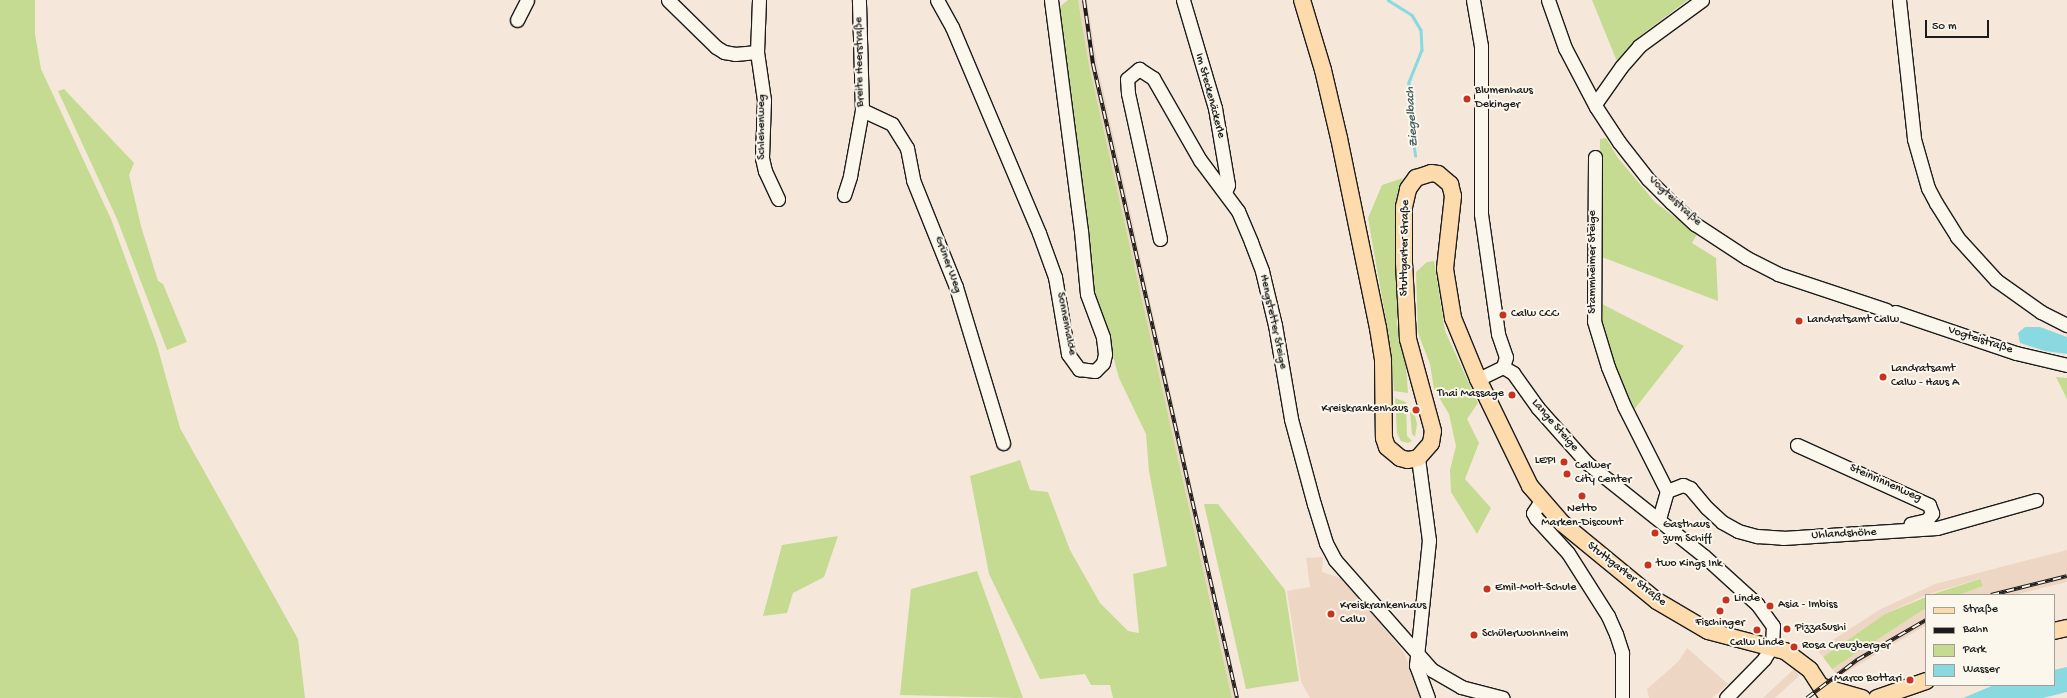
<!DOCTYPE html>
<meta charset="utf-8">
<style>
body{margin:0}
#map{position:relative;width:2067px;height:698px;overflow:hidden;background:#f5e8da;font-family:"Gochi Hand",sans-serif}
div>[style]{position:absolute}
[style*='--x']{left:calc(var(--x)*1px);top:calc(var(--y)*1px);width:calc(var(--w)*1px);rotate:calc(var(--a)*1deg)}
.built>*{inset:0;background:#eed6c4}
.green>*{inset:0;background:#c4db91}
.water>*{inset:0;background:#88d9e0}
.stream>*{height:2.5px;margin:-1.25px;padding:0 1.25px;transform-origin:1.25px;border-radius:1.25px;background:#88d9e0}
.roads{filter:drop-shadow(1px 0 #1c1c1c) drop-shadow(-1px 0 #1c1c1c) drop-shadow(0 1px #1c1c1c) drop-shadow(0 -1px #1c1c1c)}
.minor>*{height:13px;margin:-6.5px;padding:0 6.5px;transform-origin:6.5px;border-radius:6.5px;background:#fbf7ec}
.major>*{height:16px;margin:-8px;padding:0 8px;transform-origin:8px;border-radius:8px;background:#fedbac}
.rail>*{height:4px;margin-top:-2px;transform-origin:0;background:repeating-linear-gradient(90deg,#fbf7ec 0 8px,#1c1c1c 0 16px);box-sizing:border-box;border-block:1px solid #1c1c1c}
.dots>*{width:11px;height:11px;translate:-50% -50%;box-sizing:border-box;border:2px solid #fbf7ec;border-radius:50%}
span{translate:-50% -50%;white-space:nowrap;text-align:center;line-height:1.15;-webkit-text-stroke:4px #fbf7ec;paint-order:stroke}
.street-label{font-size:12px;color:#1c1c1c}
.poi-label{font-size:12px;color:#1c1c1c}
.left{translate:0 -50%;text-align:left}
.right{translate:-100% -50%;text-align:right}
.water-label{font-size:13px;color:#425e61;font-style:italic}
.legend{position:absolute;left:1925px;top:594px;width:130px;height:92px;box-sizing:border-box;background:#fbf7ec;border:1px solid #a29f99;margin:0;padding:5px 7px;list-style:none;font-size:12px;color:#1c1c1c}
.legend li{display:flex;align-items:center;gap:8px;height:20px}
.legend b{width:20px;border:1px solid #a29f99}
.scale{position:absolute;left:1925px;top:20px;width:64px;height:18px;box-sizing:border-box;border:2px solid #1c1c1c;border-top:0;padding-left:5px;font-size:12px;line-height:14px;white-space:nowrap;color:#1c1c1c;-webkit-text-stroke:3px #fbf7ec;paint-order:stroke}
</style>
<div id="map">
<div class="built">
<div style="clip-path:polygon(1078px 0,1087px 0,1097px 63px,1239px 698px,1232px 698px,1089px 65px)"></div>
<div style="clip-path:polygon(2067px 550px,2067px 582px,2014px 595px,1959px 595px,1983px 586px,1979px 579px,1926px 595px,1885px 614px,1823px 657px,1817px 650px,1881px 609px,1935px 584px)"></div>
<div style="clip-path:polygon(1323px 557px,1322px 572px,1343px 579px,1403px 651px,1424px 698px,1310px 698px,1301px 682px,1287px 591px,1310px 587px,1306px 558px)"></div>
<div style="clip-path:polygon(1926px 608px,1926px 625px,1838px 677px,1832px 669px)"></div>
<div style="clip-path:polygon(1687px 648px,1728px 684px,1712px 698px,1649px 698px,1647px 689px,1678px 662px)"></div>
<div style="clip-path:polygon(1794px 669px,1799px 676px,1775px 698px,1763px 698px)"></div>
</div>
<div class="green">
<div style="clip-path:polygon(0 0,35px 0,35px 34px,41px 69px,111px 219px,157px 345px,180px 428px,298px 639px,305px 698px,0 698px)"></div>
<div style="clip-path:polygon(1068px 0,1078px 0,1089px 65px,1232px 698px,1113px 698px,1110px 685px,1091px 685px,1085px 674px,1040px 679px,989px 574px,970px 476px,1020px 460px,1030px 490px,1048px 492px,1070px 550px,1100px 603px,1128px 631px,1139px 633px,1133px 574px,1167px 566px,1149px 471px,1146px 434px,1119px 378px,1108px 337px,1092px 294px,1058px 8px)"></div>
<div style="clip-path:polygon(1592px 0,1688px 0,1637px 38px,1618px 64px)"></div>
<div style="clip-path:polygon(64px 89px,134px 163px,129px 175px,141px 226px,158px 281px,163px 284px,187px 342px,167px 350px,117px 219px,58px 91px)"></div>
<div style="clip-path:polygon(1606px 138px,1618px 158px,1655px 202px,1697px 234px,1692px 243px,1716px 258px,1718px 301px,1599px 256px,1600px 139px)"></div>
<div style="clip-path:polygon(1403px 178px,1397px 194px,1397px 324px,1406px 367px,1408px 393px,1394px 391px,1391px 349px,1368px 218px,1382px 185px)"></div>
<div style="clip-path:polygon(1434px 261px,1445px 331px,1478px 403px,1467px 419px,1479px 443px,1465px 479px,1491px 508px,1477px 534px,1451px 492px,1450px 470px,1456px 446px,1449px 414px,1434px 389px,1430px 364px,1418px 333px,1416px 272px,1427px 262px)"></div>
<div style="clip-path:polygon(1600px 303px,1684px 346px,1633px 411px,1613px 368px,1600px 325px)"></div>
<div style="clip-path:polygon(2056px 377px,2067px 378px,2067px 399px)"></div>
<div style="clip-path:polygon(1395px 398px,1406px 402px,1407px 436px,1412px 441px,1408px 443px,1401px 441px,1397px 433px)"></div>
<div style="clip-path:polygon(1410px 412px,1414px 412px,1417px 424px,1415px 437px,1412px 434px)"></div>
<div style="clip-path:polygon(1204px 504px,1218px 504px,1285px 590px,1299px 681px,1246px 689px)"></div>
<div style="clip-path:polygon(838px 536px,824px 577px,793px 593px,787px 613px,763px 616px,782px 545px)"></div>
<div style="clip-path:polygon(977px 571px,1023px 698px,900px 695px,911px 589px)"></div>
<div style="clip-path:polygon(1980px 579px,1983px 586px,1959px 595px,1930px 595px)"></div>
<div style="clip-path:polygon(1926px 597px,1926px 608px,1832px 669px,1823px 657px,1885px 614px)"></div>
</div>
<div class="water">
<div style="clip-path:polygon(2025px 327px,2040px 327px,2067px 337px,2067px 354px,2045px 351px,2020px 343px,2018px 333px)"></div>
<div style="clip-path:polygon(2067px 667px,2067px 692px,2043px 698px,1963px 698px,1994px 685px,2054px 685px,2054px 670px)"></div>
</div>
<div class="stream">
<div style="--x:1388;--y:0;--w:28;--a:32"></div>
<div style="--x:1412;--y:15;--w:17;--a:59"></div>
<div style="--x:1421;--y:30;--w:20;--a:87"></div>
<div style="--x:1422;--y:50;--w:35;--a:112"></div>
<div style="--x:1409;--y:83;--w:37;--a:88"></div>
<div style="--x:1410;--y:120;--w:36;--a:81"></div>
</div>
<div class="roads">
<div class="minor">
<div style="--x:668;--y:0;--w:67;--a:44.4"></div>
<div style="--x:716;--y:47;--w:9;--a:32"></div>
<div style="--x:724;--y:52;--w:11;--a:10"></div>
<div style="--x:735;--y:54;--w:22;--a:-5"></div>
<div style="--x:759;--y:0;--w:52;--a:92.2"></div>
<div style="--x:757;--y:52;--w:49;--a:81.7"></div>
<div style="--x:764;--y:100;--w:58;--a:92"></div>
<div style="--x:762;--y:158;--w:13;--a:77"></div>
<div style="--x:765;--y:171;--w:31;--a:65"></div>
<div style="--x:937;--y:0;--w:31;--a:61"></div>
<div style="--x:952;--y:27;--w:224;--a:67.1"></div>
<div style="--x:1039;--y:233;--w:47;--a:70"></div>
<div style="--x:1055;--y:277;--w:78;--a:80.4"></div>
<div style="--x:1068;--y:354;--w:19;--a:54"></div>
<div style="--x:1079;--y:369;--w:16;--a:7"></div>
<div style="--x:1095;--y:371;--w:11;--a:-45"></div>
<div style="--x:1103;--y:363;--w:9;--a:-77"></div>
<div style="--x:1105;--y:354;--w:17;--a:-97"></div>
<div style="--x:1103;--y:337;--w:46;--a:-110.4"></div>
<div style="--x:1087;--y:294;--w:63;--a:-95.4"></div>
<div style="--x:1081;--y:231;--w:233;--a:-97.4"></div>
<div style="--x:1183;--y:0;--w:113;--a:73.5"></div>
<div style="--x:1215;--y:108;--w:78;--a:80.4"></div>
<div style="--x:1228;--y:185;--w:8;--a:113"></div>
<div style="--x:1473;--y:0;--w:47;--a:80.1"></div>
<div style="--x:1481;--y:46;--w:168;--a:90"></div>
<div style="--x:1481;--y:214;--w:121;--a:81.9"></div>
<div style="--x:1498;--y:334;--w:24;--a:71"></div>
<div style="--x:1506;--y:357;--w:10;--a:107"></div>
<div style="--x:1503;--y:367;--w:28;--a:154"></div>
<div style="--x:1548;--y:0;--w:51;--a:70.5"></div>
<div style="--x:1565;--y:48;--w:67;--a:62.3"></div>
<div style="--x:1596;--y:107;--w:42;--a:56.7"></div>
<div style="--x:1619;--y:142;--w:47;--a:51.9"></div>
<div style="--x:1648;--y:179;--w:33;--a:45"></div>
<div style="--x:1671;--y:202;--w:33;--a:43"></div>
<div style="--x:1695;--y:224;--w:62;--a:33.2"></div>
<div style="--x:1747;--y:258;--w:35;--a:27"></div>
<div style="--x:1778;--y:274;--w:114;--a:18.4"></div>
<div style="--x:1899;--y:0;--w:140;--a:83.8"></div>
<div style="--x:1914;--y:139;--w:51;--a:74.1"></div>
<div style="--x:1928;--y:188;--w:17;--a:62"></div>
<div style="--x:1936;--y:203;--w:40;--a:58"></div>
<div style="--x:1957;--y:237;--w:58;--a:47.8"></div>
<div style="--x:1996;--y:280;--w:55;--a:35.4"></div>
<div style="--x:2041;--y:312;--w:29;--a:27"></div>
<div style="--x:517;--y:20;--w:22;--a:-63"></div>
<div style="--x:1595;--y:104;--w:45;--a:-54.9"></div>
<div style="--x:1621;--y:67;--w:28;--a:-49"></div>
<div style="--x:1639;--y:46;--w:78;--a:-36.1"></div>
<div style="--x:862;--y:110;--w:33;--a:25"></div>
<div style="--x:892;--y:124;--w:28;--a:58"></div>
<div style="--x:907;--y:148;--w:33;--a:79"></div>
<div style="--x:913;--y:180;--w:115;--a:68.1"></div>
<div style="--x:956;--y:287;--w:163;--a:73.2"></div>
<div style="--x:1595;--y:157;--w:164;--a:90.3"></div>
<div style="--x:1594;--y:321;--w:48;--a:73.1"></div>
<div style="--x:1608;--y:367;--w:42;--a:67.7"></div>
<div style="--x:1624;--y:406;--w:95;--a:63.2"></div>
<div style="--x:1667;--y:491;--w:29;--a:106"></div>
<div style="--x:844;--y:195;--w:20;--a:-72"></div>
<div style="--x:850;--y:176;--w:67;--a:-79.7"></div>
<div style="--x:862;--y:110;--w:110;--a:-91.6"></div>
<div style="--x:1160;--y:239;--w:149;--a:-102.4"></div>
<div style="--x:1128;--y:93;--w:14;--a:-94"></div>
<div style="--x:1127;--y:79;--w:16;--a:-40"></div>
<div style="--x:1139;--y:69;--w:17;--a:33"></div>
<div style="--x:1153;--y:78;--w:95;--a:60.2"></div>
<div style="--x:1200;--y:160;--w:64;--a:53.3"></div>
<div style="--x:1238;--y:211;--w:34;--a:67"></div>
<div style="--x:1251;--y:242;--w:31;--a:69"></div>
<div style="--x:1262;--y:271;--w:56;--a:76.5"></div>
<div style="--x:1275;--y:325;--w:95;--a:80.3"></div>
<div style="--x:1291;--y:419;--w:88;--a:74.9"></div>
<div style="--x:1314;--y:504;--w:41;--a:72.9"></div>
<div style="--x:1326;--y:543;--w:19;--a:62"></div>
<div style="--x:1335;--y:560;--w:147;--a:48.6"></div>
<div style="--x:1432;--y:670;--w:34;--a:30"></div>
<div style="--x:1461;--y:687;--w:43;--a:14.7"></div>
<div style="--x:1895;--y:312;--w:128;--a:18.7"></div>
<div style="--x:2016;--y:353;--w:52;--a:13.2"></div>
<div style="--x:1503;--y:367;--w:12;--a:31"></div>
<div style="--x:1513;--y:373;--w:43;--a:54.5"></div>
<div style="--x:1538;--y:408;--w:74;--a:48.3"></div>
<div style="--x:1587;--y:463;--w:149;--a:38.5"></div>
<div style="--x:1704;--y:556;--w:72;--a:42.2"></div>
<div style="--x:1757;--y:604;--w:27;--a:54"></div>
<div style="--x:1773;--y:626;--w:20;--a:93"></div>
<div style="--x:1772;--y:646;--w:15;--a:122"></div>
<div style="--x:1764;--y:659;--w:54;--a:134.3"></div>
<div style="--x:1797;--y:445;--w:145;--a:24.4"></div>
<div style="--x:1929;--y:505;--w:9;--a:69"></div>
<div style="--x:1932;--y:513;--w:9;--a:126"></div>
<div style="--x:1927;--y:520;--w:17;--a:167"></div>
<div style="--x:1418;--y:458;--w:83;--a:82.4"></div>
<div style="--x:1429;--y:540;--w:126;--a:95.9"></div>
<div style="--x:1416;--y:665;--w:35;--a:70"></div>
<div style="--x:1667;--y:491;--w:17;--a:-21"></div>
<div style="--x:1683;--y:485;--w:8;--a:23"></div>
<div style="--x:1690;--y:488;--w:26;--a:50"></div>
<div style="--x:1707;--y:508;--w:21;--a:43"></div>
<div style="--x:1722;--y:522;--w:18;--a:29"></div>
<div style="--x:1738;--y:531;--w:20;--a:15"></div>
<div style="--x:1757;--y:536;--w:26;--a:4"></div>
<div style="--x:1783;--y:538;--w:154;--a:-3.7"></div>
<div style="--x:1937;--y:528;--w:103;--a:-15.8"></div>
<div style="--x:1541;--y:501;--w:14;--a:124"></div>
<div style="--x:1533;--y:513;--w:6;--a:59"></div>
<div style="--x:1536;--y:518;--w:47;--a:47.6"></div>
<div style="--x:1568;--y:553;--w:75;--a:57.6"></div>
<div style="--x:1608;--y:616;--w:20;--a:66"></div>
<div style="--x:1616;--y:634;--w:20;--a:72"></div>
<div style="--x:1622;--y:653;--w:45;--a:90"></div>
</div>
<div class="major">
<div style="--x:1302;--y:0;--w:73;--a:73.3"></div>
<div style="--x:1323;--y:70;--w:70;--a:76.8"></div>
<div style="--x:1339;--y:138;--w:194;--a:78.4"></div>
<div style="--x:1378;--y:328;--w:33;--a:81"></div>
<div style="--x:1383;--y:361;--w:77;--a:89.3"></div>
<div style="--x:1384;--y:438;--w:9;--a:72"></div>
<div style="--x:1387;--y:447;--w:17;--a:40"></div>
<div style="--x:1400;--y:458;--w:8;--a:14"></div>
<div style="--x:1408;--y:460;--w:10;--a:-11"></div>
<div style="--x:1418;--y:458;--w:20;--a:-49"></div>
<div style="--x:1431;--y:443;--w:12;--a:-81"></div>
<div style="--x:1433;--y:431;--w:95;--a:-105.2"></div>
<div style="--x:1408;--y:339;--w:76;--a:-93"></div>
<div style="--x:1404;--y:263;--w:56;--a:-90"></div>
<div style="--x:1404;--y:207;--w:18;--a:-77"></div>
<div style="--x:1408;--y:189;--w:14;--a:-54"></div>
<div style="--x:1416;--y:178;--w:16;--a:-18"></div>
<div style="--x:1431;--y:173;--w:7;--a:8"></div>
<div style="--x:1438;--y:174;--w:16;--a:40"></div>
<div style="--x:1450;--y:184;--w:12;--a:76"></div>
<div style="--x:1453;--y:196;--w:73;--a:96.3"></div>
<div style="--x:1445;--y:269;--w:50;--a:80.7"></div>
<div style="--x:1453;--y:318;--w:66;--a:67.7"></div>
<div style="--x:1478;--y:379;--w:119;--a:64.1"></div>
<div style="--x:1530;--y:486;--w:49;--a:49.1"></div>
<div style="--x:1562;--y:523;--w:123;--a:39.4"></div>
<div style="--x:1657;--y:601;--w:59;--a:30.5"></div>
<div style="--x:1708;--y:631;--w:80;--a:14.6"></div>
<div style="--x:1785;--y:651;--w:31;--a:37"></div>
<div style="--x:1810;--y:670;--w:33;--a:57"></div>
<div style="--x:2054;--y:631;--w:13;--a:-13"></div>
<div style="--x:1823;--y:687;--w:41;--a:15.8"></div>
<div style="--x:1877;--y:698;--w:52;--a:-19.1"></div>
</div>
</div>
<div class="rail">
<div style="--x:1084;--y:0;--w:65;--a:82"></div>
<div style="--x:1093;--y:64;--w:650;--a:77.2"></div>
<div style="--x:1991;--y:595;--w:78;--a:-14"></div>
<div style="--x:1807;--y:698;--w:63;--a:-37.2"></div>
<div style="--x:1857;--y:660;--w:80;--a:-30.1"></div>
</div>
<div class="dots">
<div style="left:1467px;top:99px;background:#c8321e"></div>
<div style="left:1503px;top:315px;background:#c8321e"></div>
<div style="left:1799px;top:321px;background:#c8321e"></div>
<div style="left:1883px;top:377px;background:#c8321e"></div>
<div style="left:1512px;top:395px;background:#c8321e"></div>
<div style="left:1416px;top:410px;background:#c8321e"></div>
<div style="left:1564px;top:462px;background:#c8321e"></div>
<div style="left:1567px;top:474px;background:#c8321e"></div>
<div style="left:1582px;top:496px;background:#c8321e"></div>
<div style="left:1655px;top:533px;background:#c8321e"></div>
<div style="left:1648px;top:565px;background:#c8321e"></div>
<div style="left:1487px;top:589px;background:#c8321e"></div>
<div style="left:1726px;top:600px;background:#c8321e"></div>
<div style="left:1770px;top:606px;background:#c8321e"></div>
<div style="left:1720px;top:611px;background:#c8321e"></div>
<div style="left:1331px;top:614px;background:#c8321e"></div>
<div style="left:1787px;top:629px;background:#c8321e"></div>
<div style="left:1757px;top:630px;background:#c8321e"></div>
<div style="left:1474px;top:635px;background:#c8321e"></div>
<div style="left:1794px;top:647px;background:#c8321e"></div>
<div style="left:1910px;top:680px;background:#c8321e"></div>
</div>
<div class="street-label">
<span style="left:861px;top:62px;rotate:-91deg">Breite Heerstraße</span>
<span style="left:1209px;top:96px;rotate:75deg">Im Steckenäckerle</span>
<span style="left:763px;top:127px;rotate:-90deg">Schlehenweg</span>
<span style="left:1674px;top:202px;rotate:43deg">Vogteistraße</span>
<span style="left:1406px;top:248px;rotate:-89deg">Stuttgarter Straße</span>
<span style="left:1594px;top:262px;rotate:-90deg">Stammheimer Steige</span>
<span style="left:947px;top:265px;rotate:70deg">Grüner Weg</span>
<span style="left:1272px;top:322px;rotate:78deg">Hengstetter Steige</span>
<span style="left:1065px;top:324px;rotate:79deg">Sonnenhalde</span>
<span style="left:1980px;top:341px;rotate:18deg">Vogteistraße</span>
<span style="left:1554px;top:426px;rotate:49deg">Lange Steige</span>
<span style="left:1885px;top:484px;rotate:24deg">Steinrinnenweg</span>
<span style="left:1844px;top:535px;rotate:-3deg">Uhlandshöhe</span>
<span style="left:1626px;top:575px;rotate:38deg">Stuttgarter Straße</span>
</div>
<div class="poi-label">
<span class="left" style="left:1475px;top:99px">Blumenhaus<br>Dekinger</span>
<span class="left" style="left:1511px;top:315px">Calw CCC</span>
<span class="left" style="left:1807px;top:321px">Landratsamt Calw</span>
<span class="left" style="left:1891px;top:377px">Landratsamt<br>Calw - Haus A</span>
<span class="right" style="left:1504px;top:395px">Thai Massage</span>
<span class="right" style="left:1408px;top:410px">Kreiskrankenhaus</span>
<span class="right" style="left:1556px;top:462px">LEPI</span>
<span class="left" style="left:1575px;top:474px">Calwer<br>City Center</span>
<span style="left:1582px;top:517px">Netto<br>Marken-Discount</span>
<span class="left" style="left:1663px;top:533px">Gasthaus<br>zum Schiff</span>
<span class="left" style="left:1656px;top:565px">two Kings Ink</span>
<span class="left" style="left:1495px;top:589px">Emil-Molt-Schule</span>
<span class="left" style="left:1734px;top:600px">Linde</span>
<span class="left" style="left:1778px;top:606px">Asia - Imbiss</span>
<span class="left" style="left:1340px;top:614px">Kreiskrankenhaus<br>Calw</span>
<span style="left:1720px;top:624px">Fischinger</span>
<span class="left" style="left:1795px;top:629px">PizzaSushi</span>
<span class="left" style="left:1482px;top:635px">Schülerwohnheim</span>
<span style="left:1757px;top:644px">Calw Linde</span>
<span class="left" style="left:1802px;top:647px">Rosa Creuzberger</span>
<span class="right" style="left:1902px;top:680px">Marco Bottari</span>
</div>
<div class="water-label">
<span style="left:1413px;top:117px;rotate:-94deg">Ziegelbach</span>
</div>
<ul class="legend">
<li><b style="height:5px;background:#fedbac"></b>Straße</li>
<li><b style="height:5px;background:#1c1c1c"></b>Bahn</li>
<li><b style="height:11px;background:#c4db91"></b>Park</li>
<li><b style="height:11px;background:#88d9e0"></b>Wasser</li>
</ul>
<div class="scale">50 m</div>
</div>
